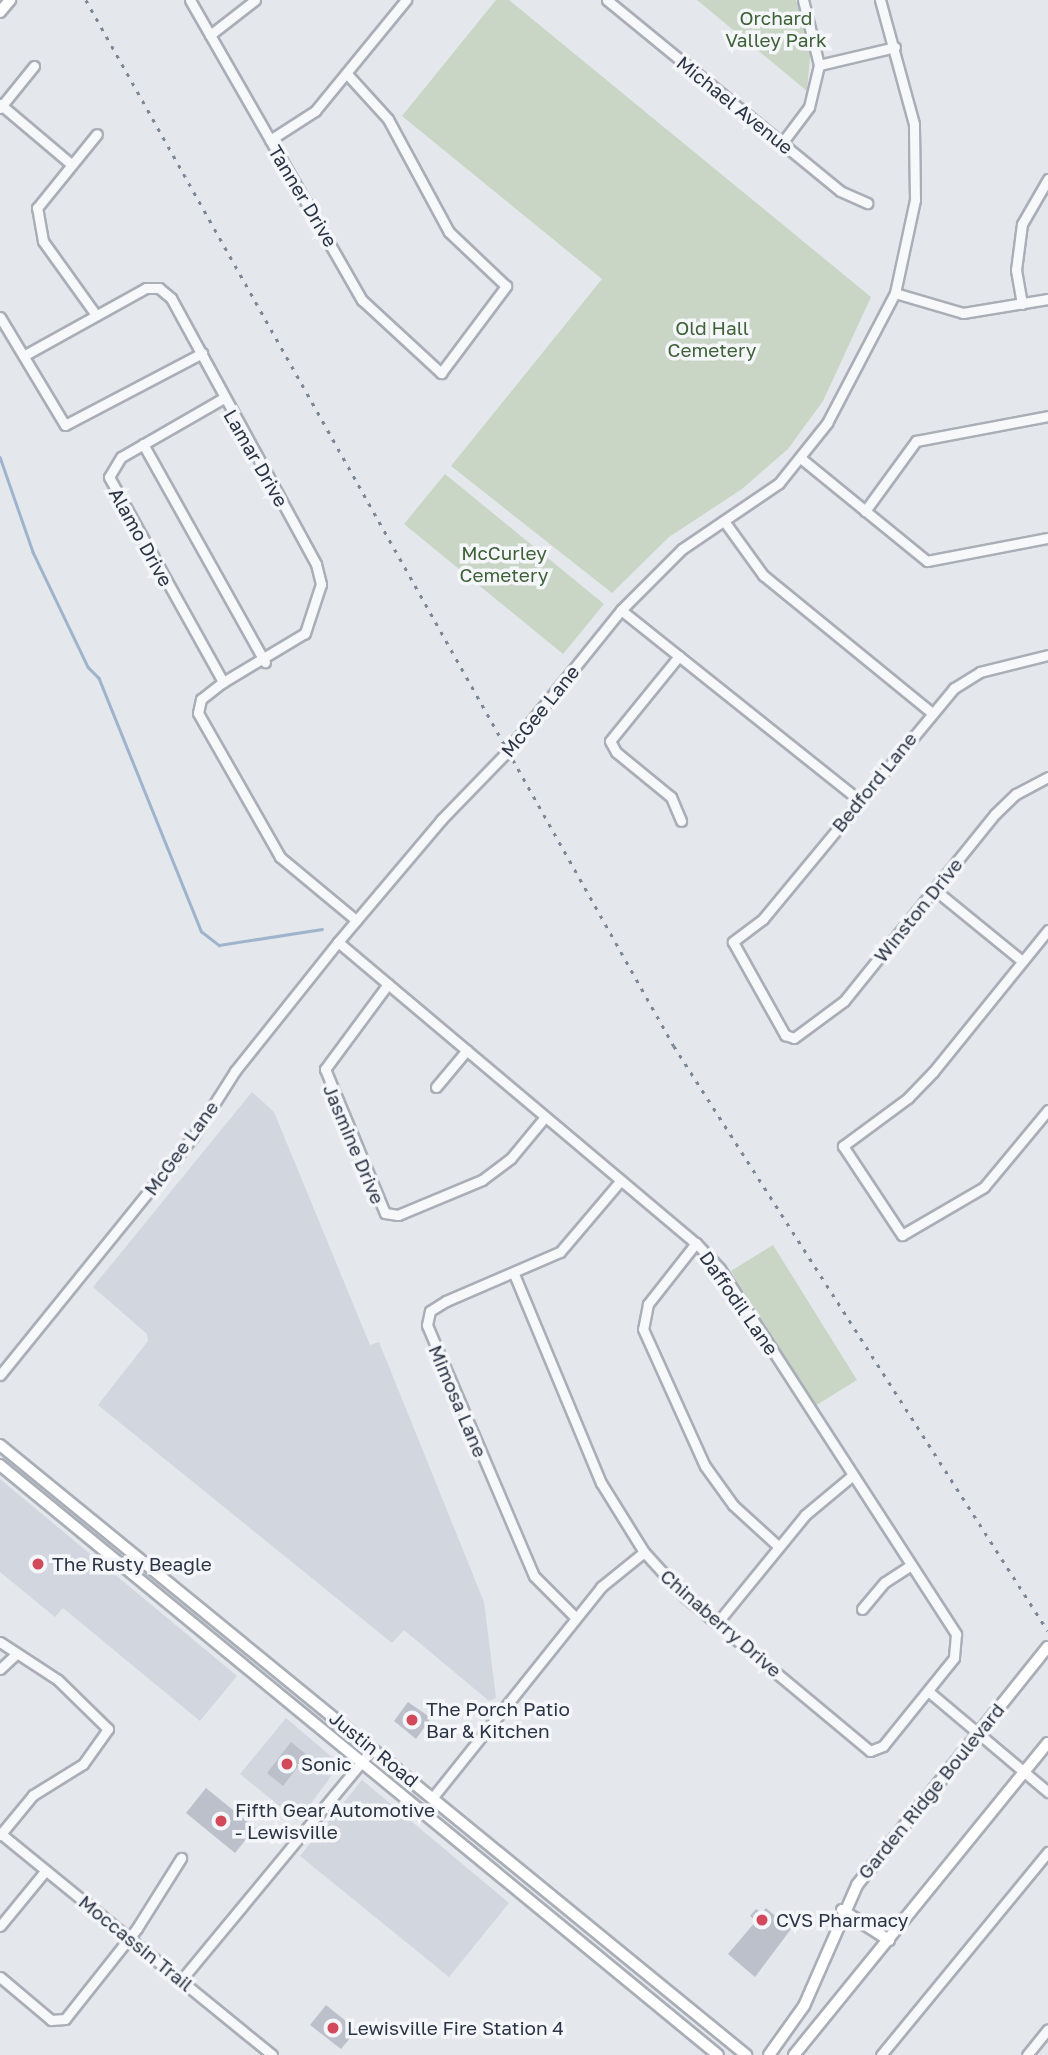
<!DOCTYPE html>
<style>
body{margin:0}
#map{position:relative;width:1048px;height:2055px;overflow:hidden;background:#e4e7ec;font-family:"Golos Text",sans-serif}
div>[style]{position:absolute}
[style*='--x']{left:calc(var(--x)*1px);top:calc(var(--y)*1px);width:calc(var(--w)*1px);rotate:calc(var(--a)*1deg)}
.built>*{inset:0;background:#d2d6de}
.green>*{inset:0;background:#c9d6c5}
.stream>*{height:2.5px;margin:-1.25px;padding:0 1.25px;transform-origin:1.25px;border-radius:1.25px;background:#9fb4cc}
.building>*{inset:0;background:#bbc0ca}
.roads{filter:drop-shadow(2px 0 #a9aeb7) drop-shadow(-2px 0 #a9aeb7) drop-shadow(0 2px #a9aeb7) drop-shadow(0 -2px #a9aeb7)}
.minor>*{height:9px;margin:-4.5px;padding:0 4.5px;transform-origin:4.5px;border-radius:4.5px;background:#f7f8fa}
.major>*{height:10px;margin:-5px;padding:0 5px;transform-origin:5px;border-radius:5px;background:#fff}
.rail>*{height:2.5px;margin-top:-1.25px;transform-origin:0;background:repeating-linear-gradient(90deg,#7d8696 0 3.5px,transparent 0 10.5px)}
.dots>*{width:19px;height:19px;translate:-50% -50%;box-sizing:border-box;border:4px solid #f4f6f9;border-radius:50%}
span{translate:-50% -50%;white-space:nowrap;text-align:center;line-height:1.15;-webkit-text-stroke:7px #f4f6f9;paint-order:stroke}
.park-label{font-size:19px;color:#3f6138}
.street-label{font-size:19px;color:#2b3445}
.poi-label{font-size:19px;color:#2b3445}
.left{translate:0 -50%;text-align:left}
</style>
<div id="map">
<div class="built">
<div style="clip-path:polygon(252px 1092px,274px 1112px,370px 1345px,379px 1342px,484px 1602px,496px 1698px,489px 1701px,404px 1630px,392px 1643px,98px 1405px,148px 1341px,147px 1334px,93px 1287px)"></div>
<div style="clip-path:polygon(0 1479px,237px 1676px,200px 1721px,63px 1608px,55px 1617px,0 1572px)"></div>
<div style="clip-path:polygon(286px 1718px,340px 1764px,298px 1821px,240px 1774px)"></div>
<div style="clip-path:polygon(362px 1780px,509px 1903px,449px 1977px,300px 1856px)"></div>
</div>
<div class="green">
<div style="clip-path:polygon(496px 0,509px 0,871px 297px,823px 401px,788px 449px,742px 489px,669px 537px,612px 593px,451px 466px,602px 279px,402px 116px)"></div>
<div style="clip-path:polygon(697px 0,796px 0,811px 46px,807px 91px)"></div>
<div style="clip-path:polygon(445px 474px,604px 604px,563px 654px,404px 524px)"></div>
<div style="clip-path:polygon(773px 1245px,857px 1380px,815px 1406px,731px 1271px)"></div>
</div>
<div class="stream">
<div style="--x:0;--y:457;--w:101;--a:70.8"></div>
<div style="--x:33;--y:552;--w:127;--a:64.4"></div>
<div style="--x:88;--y:667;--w:16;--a:45"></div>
<div style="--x:99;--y:678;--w:273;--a:68"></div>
<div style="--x:201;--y:931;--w:23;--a:38"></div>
<div style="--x:219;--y:945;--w:104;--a:-8.8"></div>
</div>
<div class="building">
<div style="clip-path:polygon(408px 1702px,431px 1718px,416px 1739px,394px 1721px)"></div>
<div style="clip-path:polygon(291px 1742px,307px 1755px,283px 1786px,267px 1773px)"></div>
<div style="clip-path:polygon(206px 1788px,255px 1828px,235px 1853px,186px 1813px)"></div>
<div style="clip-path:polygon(766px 1908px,791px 1929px,755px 1977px,728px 1954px,756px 1921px,750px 1916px,756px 1909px,762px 1913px)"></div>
<div style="clip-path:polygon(326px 2005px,357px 2030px,341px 2049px,310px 2025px)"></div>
</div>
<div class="roads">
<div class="minor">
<div style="--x:190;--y:0;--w:346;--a:60.2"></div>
<div style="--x:362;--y:300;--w:108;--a:42.7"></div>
<div style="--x:441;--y:373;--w:109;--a:-53.2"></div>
<div style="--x:506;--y:286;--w:79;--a:-136.5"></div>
<div style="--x:449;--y:232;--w:128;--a:-118.4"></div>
<div style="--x:388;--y:119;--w:59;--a:-132.3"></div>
<div style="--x:607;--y:0;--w:301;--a:39.3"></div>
<div style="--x:840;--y:191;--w:30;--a:24"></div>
<div style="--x:210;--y:35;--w:57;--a:-37.9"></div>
<div style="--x:819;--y:65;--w:78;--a:-13.3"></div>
<div style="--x:0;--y:104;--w:93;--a:40.2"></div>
<div style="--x:0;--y:108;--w:54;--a:-51"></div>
<div style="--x:270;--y:140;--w:54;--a:-32.8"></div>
<div style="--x:315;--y:111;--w:144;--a:-50.7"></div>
<div style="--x:782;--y:143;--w:45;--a:-53.1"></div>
<div style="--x:809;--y:107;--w:43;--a:-76.6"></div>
<div style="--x:819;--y:65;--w:67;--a:-103.8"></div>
<div style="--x:895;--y:293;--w:71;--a:16.4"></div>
<div style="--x:963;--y:313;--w:86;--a:-9.4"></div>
<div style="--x:1022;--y:304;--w:35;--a:-100"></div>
<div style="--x:1016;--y:270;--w:46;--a:-82.6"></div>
<div style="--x:1022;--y:224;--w:52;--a:-60"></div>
<div style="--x:96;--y:315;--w:91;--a:-125.6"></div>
<div style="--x:43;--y:241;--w:34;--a:-100"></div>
<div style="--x:37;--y:208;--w:95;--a:-51"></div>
<div style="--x:0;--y:317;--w:126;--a:59"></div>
<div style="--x:65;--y:425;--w:155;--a:-27.7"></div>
<div style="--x:25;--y:355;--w:138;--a:-29"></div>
<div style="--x:146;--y:288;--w:13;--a:0"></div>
<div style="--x:159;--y:288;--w:16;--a:40"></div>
<div style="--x:171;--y:298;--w:303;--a:61.4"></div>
<div style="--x:316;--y:564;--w:21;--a:76"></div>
<div style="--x:321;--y:584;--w:52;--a:108.1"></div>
<div style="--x:305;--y:633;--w:96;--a:149.1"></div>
<div style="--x:223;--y:682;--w:28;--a:142"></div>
<div style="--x:201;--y:699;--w:14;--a:102"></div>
<div style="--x:198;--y:713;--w:166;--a:60.3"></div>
<div style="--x:280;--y:857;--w:99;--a:39.7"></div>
<div style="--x:222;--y:399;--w:116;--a:150.1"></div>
<div style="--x:121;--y:457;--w:23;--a:121"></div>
<div style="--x:109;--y:477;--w:235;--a:60.9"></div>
<div style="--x:143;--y:444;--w:250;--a:60.8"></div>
<div style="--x:803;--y:460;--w:160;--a:39.2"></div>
<div style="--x:927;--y:561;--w:123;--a:-10.8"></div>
<div style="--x:865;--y:511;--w:87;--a:-53.9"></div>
<div style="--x:916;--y:441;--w:134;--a:-10.7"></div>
<div style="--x:724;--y:521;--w:67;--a:54.2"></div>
<div style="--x:763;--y:575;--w:217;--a:39.2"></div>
<div style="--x:621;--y:610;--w:305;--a:38.6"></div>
<div style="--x:1048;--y:655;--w:70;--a:166"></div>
<div style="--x:980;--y:672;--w:31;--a:148"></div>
<div style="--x:954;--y:688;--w:300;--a:129.6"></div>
<div style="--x:763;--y:919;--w:38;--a:143"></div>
<div style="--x:733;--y:942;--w:107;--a:60.8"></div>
<div style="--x:785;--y:1035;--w:9;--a:18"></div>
<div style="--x:794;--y:1038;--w:62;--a:-36.5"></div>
<div style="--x:844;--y:1001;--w:240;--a:-51.1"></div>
<div style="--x:995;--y:814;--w:29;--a:-44"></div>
<div style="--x:1016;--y:794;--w:36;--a:-28"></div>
<div style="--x:679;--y:656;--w:109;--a:129.1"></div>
<div style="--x:610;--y:741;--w:13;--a:61"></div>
<div style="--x:616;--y:752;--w:71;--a:39.3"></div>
<div style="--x:671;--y:797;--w:26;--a:67"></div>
<div style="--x:935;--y:890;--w:112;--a:39.2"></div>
<div style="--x:1048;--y:930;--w:183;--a:129"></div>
<div style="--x:933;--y:1072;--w:36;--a:134"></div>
<div style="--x:908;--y:1098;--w:81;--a:143.6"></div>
<div style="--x:843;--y:1146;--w:107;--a:56.5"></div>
<div style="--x:902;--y:1235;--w:95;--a:-30.3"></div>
<div style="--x:984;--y:1187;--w:100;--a:-50.3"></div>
<div style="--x:338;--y:942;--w:468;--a:40.1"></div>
<div style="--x:696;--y:1243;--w:35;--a:47"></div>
<div style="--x:720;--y:1269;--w:435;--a:57.1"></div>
<div style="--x:956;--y:1634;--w:24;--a:95"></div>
<div style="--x:954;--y:1658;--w:113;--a:128.9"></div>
<div style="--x:883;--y:1746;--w:14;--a:159"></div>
<div style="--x:870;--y:1751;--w:241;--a:-140.2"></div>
<div style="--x:685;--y:1597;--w:61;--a:-132.3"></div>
<div style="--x:644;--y:1552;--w:81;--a:-121.9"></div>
<div style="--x:601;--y:1483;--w:226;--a:-112.6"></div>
<div style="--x:388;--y:984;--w:106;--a:126.5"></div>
<div style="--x:325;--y:1069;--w:156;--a:67.4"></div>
<div style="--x:385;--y:1213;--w:13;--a:9"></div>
<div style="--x:398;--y:1215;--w:91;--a:-22.6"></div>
<div style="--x:482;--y:1180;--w:36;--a:-37"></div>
<div style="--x:511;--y:1158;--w:53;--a:-50.3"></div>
<div style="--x:436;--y:1087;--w:48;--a:-50"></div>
<div style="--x:696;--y:1243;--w:78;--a:128.2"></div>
<div style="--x:648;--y:1304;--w:25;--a:101"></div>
<div style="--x:643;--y:1329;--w:150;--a:65.7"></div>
<div style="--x:705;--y:1466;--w:48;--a:54.3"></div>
<div style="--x:733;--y:1505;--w:61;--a:42.3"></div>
<div style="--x:0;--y:1375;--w:306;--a:-51"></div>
<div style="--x:193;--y:1137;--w:78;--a:-57.5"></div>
<div style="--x:235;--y:1071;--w:165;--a:-51.4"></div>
<div style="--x:338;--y:942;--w:160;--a:-49.8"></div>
<div style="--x:441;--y:820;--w:91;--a:-45.9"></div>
<div style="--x:504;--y:755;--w:186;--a:-51.1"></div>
<div style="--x:621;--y:610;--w:86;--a:-45"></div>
<div style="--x:682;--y:549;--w:117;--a:-34.2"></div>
<div style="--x:779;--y:483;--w:77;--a:-51.3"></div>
<div style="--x:827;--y:423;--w:147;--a:-62.4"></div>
<div style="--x:895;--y:293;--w:95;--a:-77.9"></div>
<div style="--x:915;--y:200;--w:76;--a:-90.8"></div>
<div style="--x:914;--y:124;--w:129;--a:-105.3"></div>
<div style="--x:862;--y:1609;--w:35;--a:-50"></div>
<div style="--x:885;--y:1582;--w:31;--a:-33"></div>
<div style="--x:576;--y:1618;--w:59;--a:-135"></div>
<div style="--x:534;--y:1576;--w:273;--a:-113.1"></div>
<div style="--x:427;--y:1325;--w:14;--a:-78"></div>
<div style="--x:430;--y:1311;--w:19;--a:-32"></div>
<div style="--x:446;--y:1301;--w:124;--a:-23.3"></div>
<div style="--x:560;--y:1252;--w:94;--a:-49.7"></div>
<div style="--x:717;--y:1623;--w:139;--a:-50.8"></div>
<div style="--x:805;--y:1515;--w:62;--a:-39.8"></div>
<div style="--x:0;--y:1642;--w:69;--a:33.2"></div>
<div style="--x:58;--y:1680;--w:70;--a:44.4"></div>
<div style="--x:108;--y:1729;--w:43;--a:125.5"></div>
<div style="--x:83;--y:1764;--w:59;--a:148.2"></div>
<div style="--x:33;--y:1795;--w:52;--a:129.5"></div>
<div style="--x:0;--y:1669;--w:22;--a:-43"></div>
<div style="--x:928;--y:1691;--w:157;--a:40.1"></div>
<div style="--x:433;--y:1797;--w:269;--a:-51.3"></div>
<div style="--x:601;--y:1587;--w:55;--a:-39.1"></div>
<div style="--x:0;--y:1833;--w:351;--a:39.2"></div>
<div style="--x:0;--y:1926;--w:72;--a:-50.6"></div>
<div style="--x:0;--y:1977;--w:67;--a:40.1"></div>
<div style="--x:51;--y:2020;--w:14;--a:-4"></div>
<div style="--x:65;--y:2019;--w:116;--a:-51.6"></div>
<div style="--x:137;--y:1928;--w:83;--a:-57.8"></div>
<div style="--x:182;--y:1979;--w:298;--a:-50.4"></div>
<div style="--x:881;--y:2055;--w:263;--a:-50.6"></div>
<div style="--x:1027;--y:2055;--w:33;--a:-51"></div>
</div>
<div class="major">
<div style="--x:0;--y:12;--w:16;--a:-50"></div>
<div style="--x:0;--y:1445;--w:964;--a:39.27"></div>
<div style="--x:0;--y:1465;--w:929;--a:39.41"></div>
<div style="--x:842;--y:1910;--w:56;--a:32.6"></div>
<div style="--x:769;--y:2055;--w:60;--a:-54.5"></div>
<div style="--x:804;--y:2006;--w:132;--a:-66.3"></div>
<div style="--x:857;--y:1885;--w:305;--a:-51.3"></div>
<div style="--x:794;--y:2055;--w:402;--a:-50.9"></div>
</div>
</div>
<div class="rail">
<div style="--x:86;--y:0;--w:1200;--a:60.66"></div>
<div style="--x:674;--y:1046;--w:694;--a:57.41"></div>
</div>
<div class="dots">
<div style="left:38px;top:1564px;background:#d1495b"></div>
<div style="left:412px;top:1720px;background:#d1495b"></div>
<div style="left:287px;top:1764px;background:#d1495b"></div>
<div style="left:221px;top:1821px;background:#d1495b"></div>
<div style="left:762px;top:1920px;background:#d1495b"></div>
<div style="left:333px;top:2028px;background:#d1495b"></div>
</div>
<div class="park-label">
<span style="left:776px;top:29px">Orchard<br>Valley Park</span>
<span style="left:712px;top:339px">Old Hall<br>Cemetery</span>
<span style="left:504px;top:564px">McCurley<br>Cemetery</span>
</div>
<div class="street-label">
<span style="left:735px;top:105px;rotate:39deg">Michael Avenue</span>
<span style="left:303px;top:196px;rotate:59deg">Tanner Drive</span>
<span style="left:256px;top:458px;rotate:60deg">Lamar Drive</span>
<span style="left:141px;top:537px;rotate:61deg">Alamo Drive</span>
<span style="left:540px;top:711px;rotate:-51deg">McGee Lane</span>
<span style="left:874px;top:782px;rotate:-51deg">Bedford Lane</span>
<span style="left:918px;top:910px;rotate:-51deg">Winston Drive</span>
<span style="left:354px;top:1144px;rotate:67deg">Jasmine Drive</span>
<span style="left:181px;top:1148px;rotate:-54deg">McGee Lane</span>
<span style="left:739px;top:1303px;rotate:55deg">Daffodil Lane</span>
<span style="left:458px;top:1401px;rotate:67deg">Mimosa Lane</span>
<span style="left:721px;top:1623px;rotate:41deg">Chinaberry Drive</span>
<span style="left:374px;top:1749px;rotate:39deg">Justin Road</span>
<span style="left:931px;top:1791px;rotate:-51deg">Garden Ridge Boulevard</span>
<span style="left:136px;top:1943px;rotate:39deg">Moccassin Trail</span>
</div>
<div class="poi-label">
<span class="left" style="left:52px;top:1564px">The Rusty Beagle</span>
<span class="left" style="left:426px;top:1720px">The Porch Patio<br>Bar &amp; Kitchen</span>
<span class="left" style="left:301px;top:1764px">Sonic</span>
<span class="left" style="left:235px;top:1821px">Fifth Gear Automotive<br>- Lewisville</span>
<span class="left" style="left:776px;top:1920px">CVS Pharmacy</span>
<span class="left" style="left:347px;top:2028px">Lewisville Fire Station 4</span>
</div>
</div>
